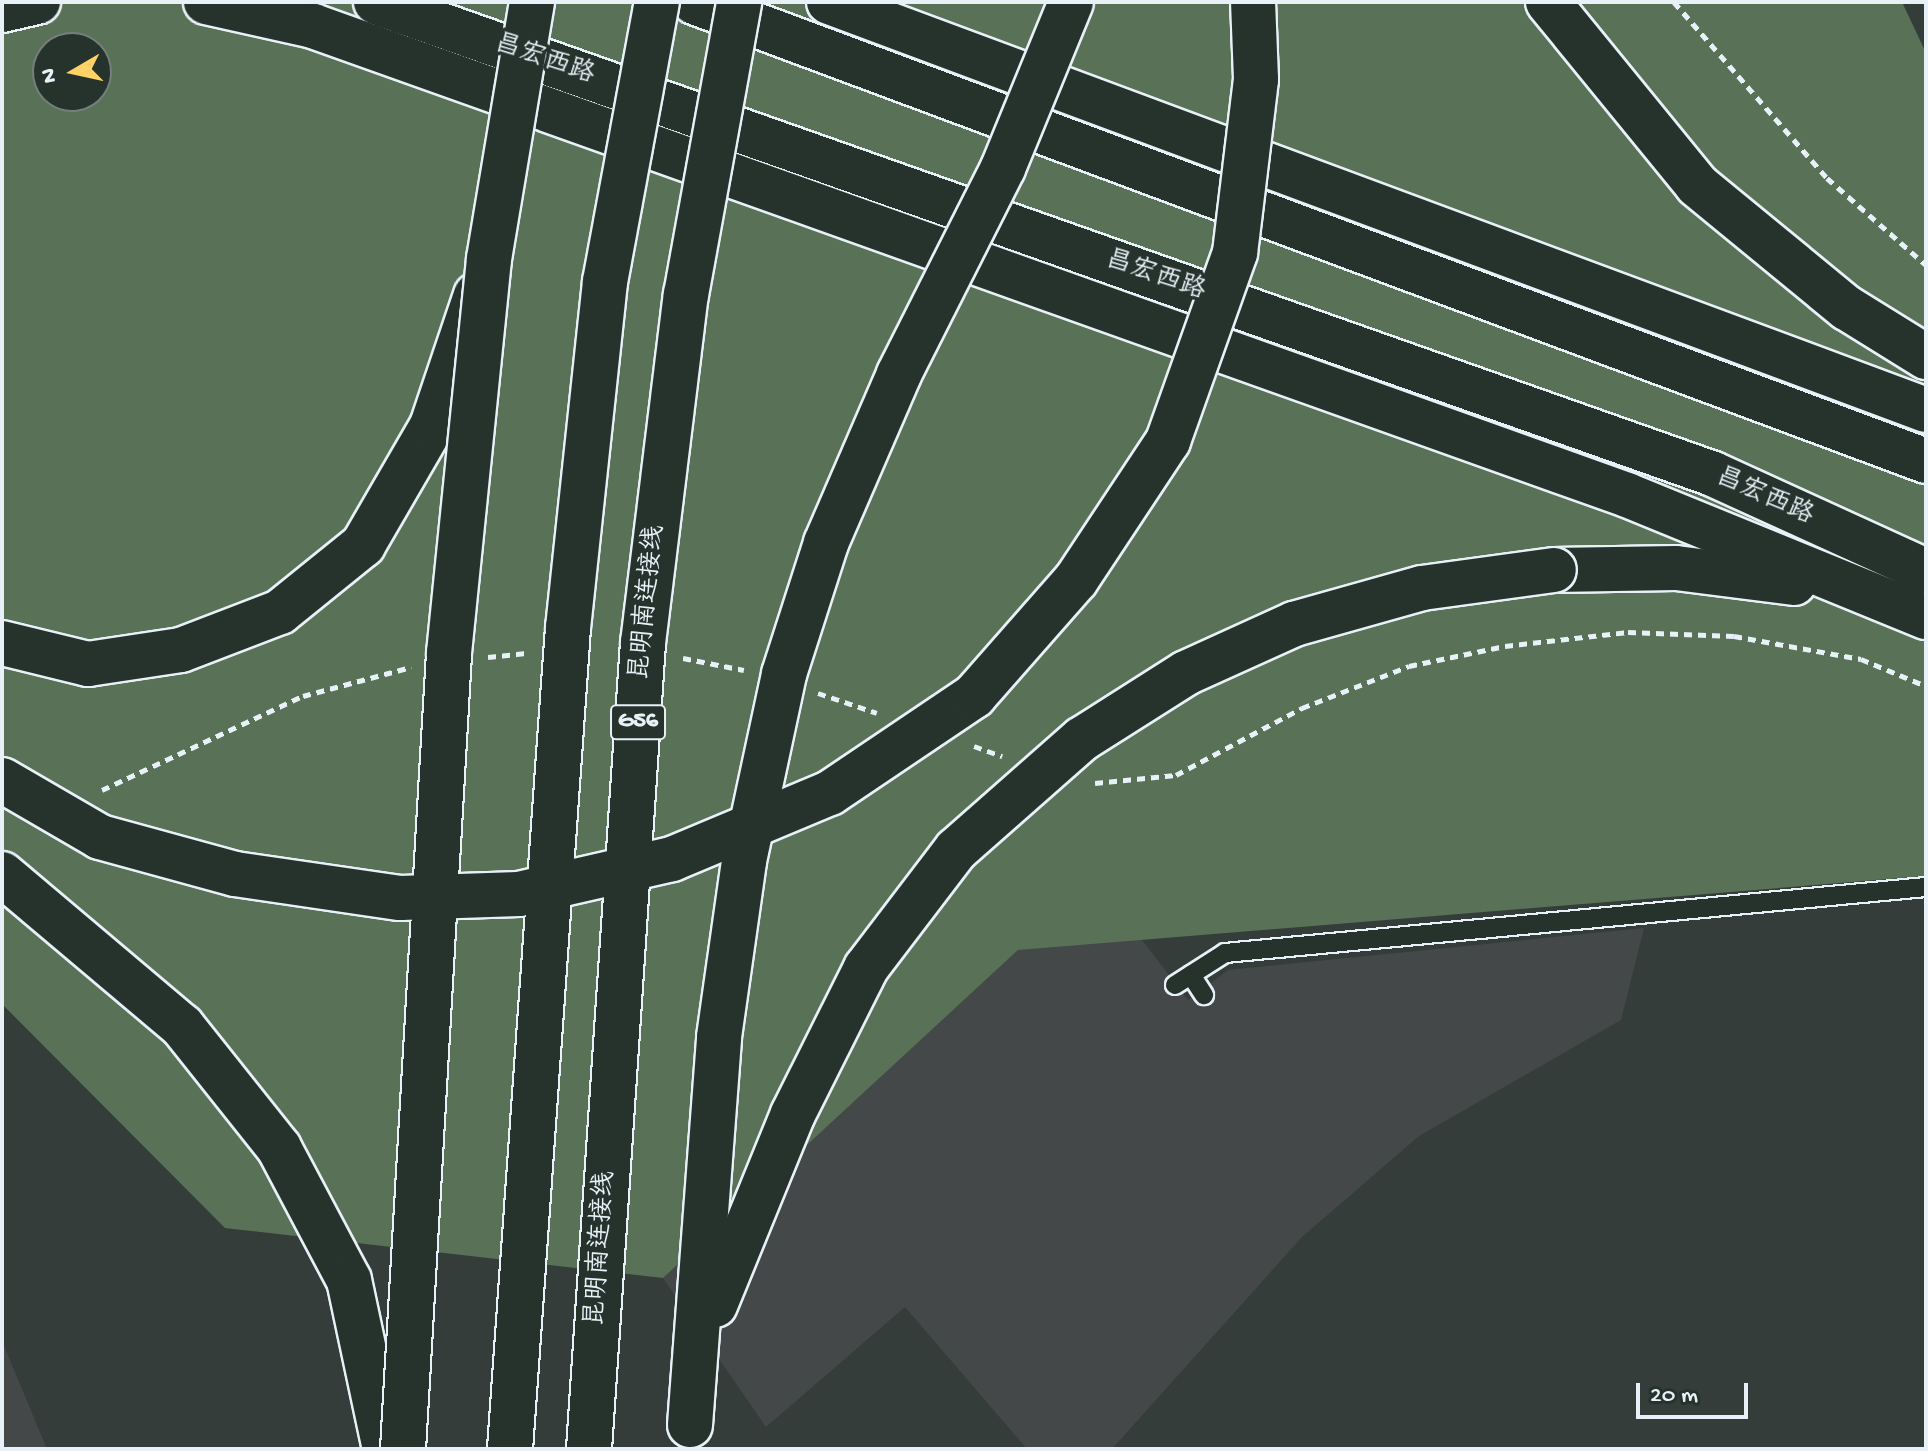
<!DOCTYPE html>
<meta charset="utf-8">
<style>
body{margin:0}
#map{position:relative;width:1928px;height:1451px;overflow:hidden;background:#343d39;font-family:"Gochi Hand","LXGW WenKai TC",sans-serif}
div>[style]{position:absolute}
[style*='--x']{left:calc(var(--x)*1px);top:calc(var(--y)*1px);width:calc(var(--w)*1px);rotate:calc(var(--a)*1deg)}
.built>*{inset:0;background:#444848}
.green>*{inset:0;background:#597257}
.path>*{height:5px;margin-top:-2.5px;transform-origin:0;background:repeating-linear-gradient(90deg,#e8f1f8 0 8px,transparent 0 14px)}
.roads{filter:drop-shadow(2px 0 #e8f1f8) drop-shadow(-2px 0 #e8f1f8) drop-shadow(0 2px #e8f1f8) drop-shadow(0 -2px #e8f1f8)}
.service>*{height:18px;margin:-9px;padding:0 9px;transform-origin:9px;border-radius:9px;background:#26332d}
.primary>*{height:44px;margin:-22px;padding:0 22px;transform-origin:22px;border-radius:22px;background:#26332d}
.motorway>*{height:44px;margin:-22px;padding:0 22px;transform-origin:22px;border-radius:22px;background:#26332d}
.bridges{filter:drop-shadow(2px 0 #e8f1f8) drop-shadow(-2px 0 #e8f1f8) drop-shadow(0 2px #e8f1f8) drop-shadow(0 -2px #e8f1f8)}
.motorway-bridge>*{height:44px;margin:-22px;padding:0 22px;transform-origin:22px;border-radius:22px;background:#26332d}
span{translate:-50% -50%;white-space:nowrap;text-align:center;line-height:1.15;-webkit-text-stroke:7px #26332d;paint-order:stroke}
.shield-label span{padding:2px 6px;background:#26332d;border:2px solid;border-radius:6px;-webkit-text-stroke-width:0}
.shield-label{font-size:24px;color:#e8f1f8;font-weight:700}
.street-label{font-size:26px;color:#e8f1f8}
.frame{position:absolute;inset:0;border:4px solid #e8f1f8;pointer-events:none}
.north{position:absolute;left:32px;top:32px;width:80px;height:80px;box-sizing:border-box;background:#26332d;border:2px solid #747f7e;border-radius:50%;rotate:261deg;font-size:22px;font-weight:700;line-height:32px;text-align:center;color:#e8f1f8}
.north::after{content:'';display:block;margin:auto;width:28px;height:36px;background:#ffd166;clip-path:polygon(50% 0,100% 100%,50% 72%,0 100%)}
.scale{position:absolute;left:1636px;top:1383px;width:112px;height:36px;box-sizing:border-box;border:4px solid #e8f1f8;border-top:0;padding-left:10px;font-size:24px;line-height:28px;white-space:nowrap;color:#e8f1f8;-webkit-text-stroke:6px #26332d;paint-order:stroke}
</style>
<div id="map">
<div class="built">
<div style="clip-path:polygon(1644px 928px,1621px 1020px,1419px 1136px,1302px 1237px,1112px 1449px,1027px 1449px,905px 1307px,766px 1427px,663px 1278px,1018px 950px,1139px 936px,1188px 1000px,1228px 970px)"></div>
<div style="clip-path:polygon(2px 1341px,47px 1449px,2px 1449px)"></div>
</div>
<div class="green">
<div style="clip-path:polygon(evenodd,2px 2px,1902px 2px,1926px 53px,1926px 876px,1018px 950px,663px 1278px,225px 1228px,2px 1004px,2px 2px,48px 48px,96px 48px,96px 96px,48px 96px,48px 48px)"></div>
</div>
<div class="path">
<div style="--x:1674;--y:2;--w:233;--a:49"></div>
<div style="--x:1827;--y:178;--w:132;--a:41.3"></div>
<div style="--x:488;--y:657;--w:38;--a:-6"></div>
<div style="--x:683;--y:658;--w:62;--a:11.1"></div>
<div style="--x:818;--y:693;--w:62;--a:18.7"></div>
<div style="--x:974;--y:746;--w:30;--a:20"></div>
<div style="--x:1095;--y:783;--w:81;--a:-5.6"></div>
<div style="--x:1176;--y:775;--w:143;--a:-28"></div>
<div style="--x:1302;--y:708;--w:115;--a:-21.4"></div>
<div style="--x:1409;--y:666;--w:98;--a:-11.8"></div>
<div style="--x:1505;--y:646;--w:124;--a:-6.5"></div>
<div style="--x:1628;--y:632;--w:106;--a:2.2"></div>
<div style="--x:1734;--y:636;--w:129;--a:10.3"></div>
<div style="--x:1861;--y:659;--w:70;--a:22.6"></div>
<div style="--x:102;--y:790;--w:222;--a:-25.1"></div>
<div style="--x:303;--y:696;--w:112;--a:-15"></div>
</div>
<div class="roads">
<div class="service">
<div style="--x:1191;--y:975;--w:24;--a:57"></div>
<div style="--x:1175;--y:985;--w:59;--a:-32.6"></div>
<div style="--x:1225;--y:953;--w:704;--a:-5.38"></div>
</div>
<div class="primary">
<div style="--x:376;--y:2;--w:1418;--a:19.44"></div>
<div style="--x:1713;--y:474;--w:234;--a:24.5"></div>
<div style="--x:694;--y:2;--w:1315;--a:20.43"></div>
</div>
<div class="motorway">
<div style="--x:206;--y:2;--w:110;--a:12.6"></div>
<div style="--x:313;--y:26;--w:1395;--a:19.64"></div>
<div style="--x:1627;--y:495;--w:323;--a:22.2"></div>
<div style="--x:829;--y:2;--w:1170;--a:20.4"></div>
<div style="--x:1548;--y:2;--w:236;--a:50.8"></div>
<div style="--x:1697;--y:185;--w:194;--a:39.4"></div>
<div style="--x:1847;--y:308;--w:93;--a:31.8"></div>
<div style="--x:2;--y:10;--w:37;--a:-13"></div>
<div style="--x:1554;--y:570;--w:122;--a:-0.9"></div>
<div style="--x:1676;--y:568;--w:119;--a:7.2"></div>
<div style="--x:2;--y:643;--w:89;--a:13.7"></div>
<div style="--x:88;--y:664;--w:94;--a:-8.6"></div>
<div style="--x:181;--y:650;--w:106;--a:-21"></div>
<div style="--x:280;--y:612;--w:107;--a:-38.9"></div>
<div style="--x:363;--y:545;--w:138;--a:-59.9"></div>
<div style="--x:432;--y:426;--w:138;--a:-71.4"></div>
<div style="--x:2;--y:874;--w:236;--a:40.2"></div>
<div style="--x:182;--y:1026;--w:156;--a:51.5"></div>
<div style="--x:279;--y:1148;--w:149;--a:62.1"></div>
<div style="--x:349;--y:1280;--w:173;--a:78"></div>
</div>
</div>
<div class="bridges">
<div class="motorway-bridge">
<div style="--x:2;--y:780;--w:113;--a:30.2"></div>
<div style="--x:100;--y:837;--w:140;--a:15.3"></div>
<div style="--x:235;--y:874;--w:167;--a:8.3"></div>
<div style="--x:400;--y:898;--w:119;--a:-1.9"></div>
<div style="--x:519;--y:894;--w:157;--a:-12.9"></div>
<div style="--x:672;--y:859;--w:171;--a:-22.7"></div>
<div style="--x:830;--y:793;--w:174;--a:-34"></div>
<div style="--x:974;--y:696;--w:154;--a:-48.7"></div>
<div style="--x:1076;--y:580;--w:167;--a:-56.5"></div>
<div style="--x:1168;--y:441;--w:200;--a:-70.4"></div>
<div style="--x:1235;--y:253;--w:175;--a:-83.1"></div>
<div style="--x:1256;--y:79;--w:77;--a:-92.2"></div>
<div style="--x:715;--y:1305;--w:206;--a:-67.8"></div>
<div style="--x:793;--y:1114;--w:163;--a:-63.4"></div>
<div style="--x:866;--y:968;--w:148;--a:-52.7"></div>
<div style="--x:956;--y:850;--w:168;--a:-41.4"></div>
<div style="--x:1082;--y:739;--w:123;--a:-32.4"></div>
<div style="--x:1186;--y:673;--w:119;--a:-24.4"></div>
<div style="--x:1294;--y:624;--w:133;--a:-15.7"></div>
<div style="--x:1422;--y:588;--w:133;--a:-7.8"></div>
<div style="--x:690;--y:1425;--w:389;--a:-85.7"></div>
<div style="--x:719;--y:1037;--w:178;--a:-81.9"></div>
<div style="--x:744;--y:861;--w:191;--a:-77.9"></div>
<div style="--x:784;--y:674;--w:138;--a:-72.2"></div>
<div style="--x:826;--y:543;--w:184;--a:-66.6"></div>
<div style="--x:899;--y:374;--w:231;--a:-63.2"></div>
<div style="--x:1003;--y:168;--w:179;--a:-67.7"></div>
<div style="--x:403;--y:1449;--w:797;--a:-86.69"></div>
<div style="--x:449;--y:653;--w:396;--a:-84.2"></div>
<div style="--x:489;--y:259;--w:261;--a:-80.5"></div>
<div style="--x:510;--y:1449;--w:823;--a:-85.96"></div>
<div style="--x:568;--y:628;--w:348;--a:-83.9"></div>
<div style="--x:605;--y:282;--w:285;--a:-79.5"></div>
<div style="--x:589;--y:1449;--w:808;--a:-86.17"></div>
<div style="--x:643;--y:643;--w:351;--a:-83"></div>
<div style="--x:686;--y:295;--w:298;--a:-79.7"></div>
</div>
</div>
<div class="shield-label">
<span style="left:638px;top:722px">G56</span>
</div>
<div class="street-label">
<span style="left:544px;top:61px;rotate:19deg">昌宏西路</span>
<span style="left:1155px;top:277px;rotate:19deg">昌宏西路</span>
<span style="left:1764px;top:498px;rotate:24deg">昌宏西路</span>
<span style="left:649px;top:603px;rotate:-84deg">昆明南连接线</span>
<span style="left:602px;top:1249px;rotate:-86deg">昆明南连接线</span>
</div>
<div class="frame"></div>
<div class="north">N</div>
<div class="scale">20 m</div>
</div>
